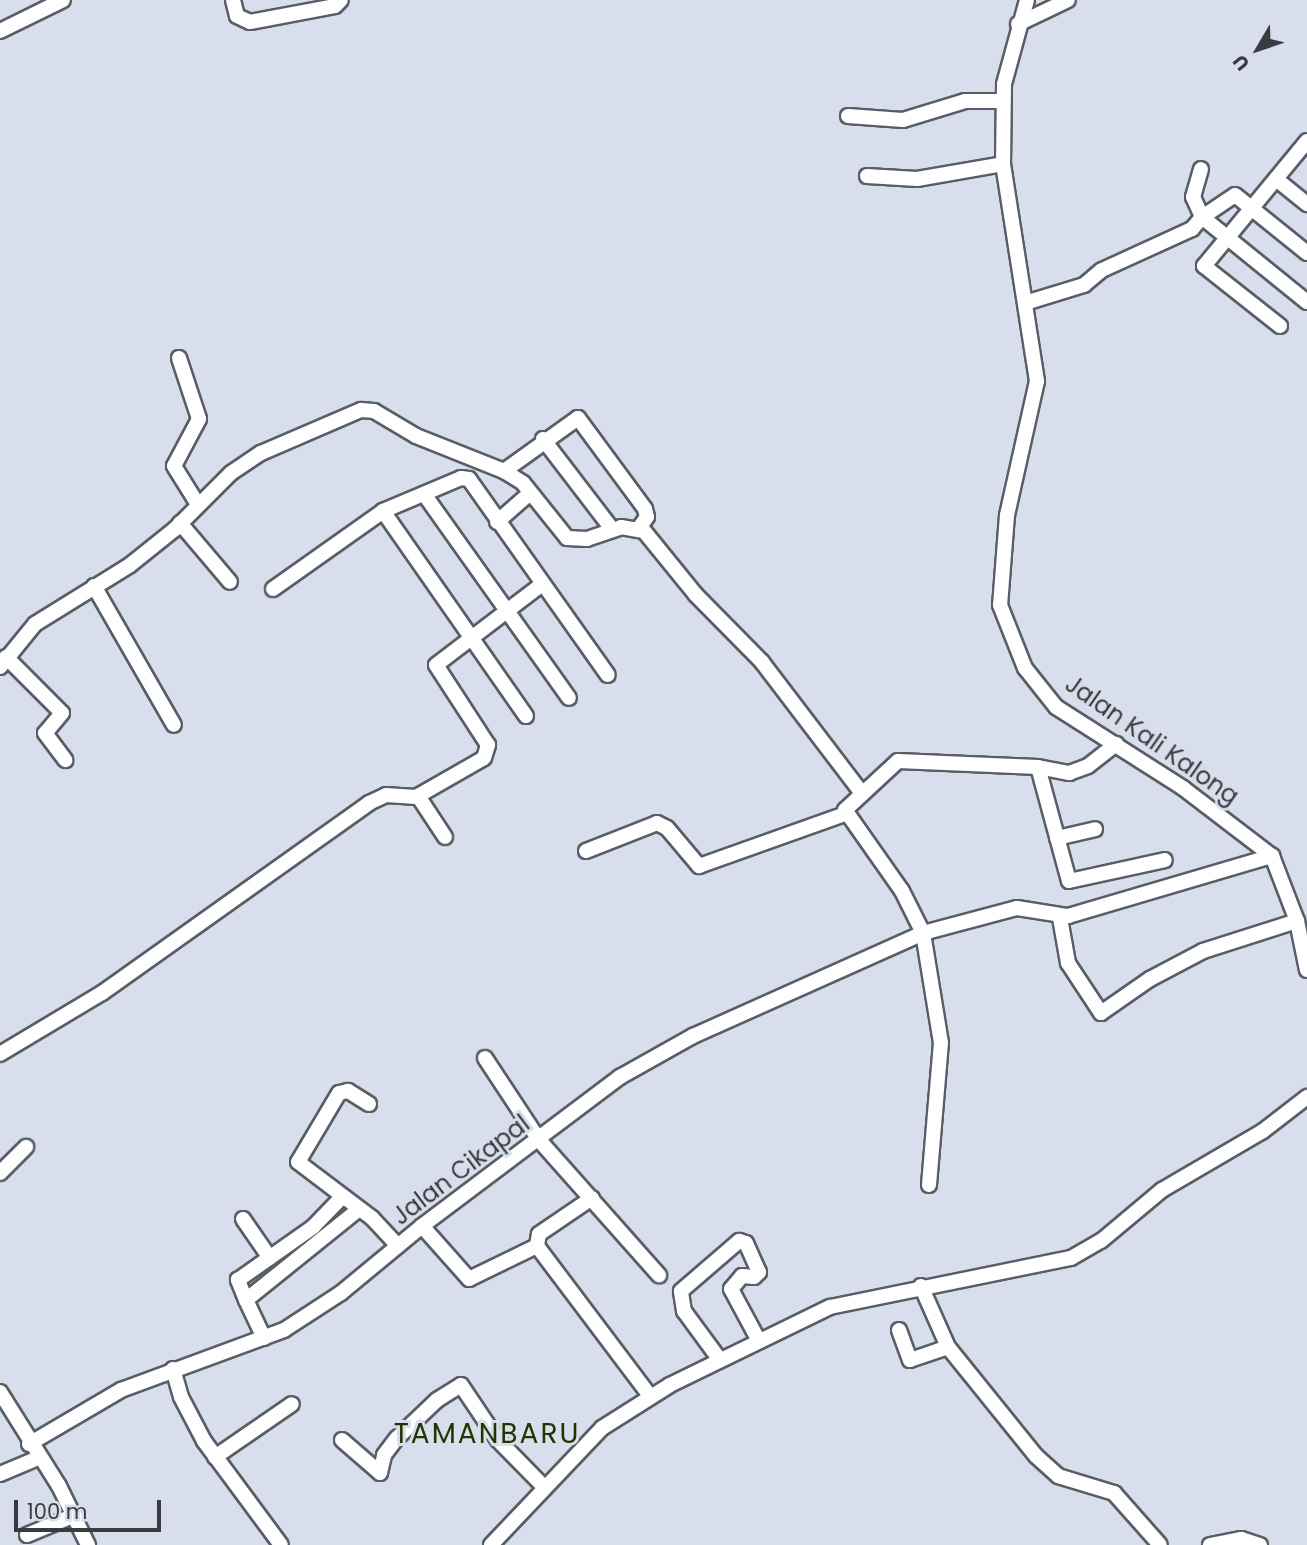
<!DOCTYPE html>
<style>
body{margin:0}
#map{position:relative;width:1307px;height:1545px;overflow:hidden;background:#d8deeb;font-family:Poppins,sans-serif}
div>[style]{position:absolute}
[style*='--x']{left:calc(var(--x)*1px);top:calc(var(--y)*1px);width:calc(var(--w)*1px);rotate:calc(var(--a)*1deg)}
.roads{filter:drop-shadow(2px 0 #585e68) drop-shadow(-2px 0 #585e68) drop-shadow(0 2px #585e68) drop-shadow(0 -2px #585e68)}
.minor>*{height:14px;margin:-7px;padding:0 7px;transform-origin:7px;border-radius:7px;background:#fff}
span{translate:-50% -50%;white-space:nowrap;text-align:center;line-height:1.15;-webkit-text-stroke:6px #d8deeb;paint-order:stroke}
.street-label{font-size:24px;color:#383b3f}
.quarter-label{font-size:28px;color:#213500;letter-spacing:2px}
.north{position:absolute;left:1223px;top:14px;width:70px;height:70px;-webkit-text-stroke:5px #d8deeb;paint-order:stroke;rotate:231deg;font-size:19px;font-weight:700;line-height:28px;text-align:center;color:#383b3f}
.north::after{content:'';display:block;margin:auto;width:24px;height:32px;background:#383b3f;clip-path:polygon(50% 0,100% 100%,50% 72%,0 100%)}
.scale{position:absolute;left:14px;top:1500px;width:147px;height:32px;box-sizing:border-box;border:4px solid #383b3f;border-top:0;padding-left:9px;font-size:21px;line-height:24px;white-space:nowrap;color:#383b3f;-webkit-text-stroke:5px #d8deeb;paint-order:stroke}
</style>
<div id="map">
<div class="roads">
<div class="minor">
<div style="--x:233;--y:0;--w:16;--a:76"></div>
<div style="--x:237;--y:16;--w:14;--a:25"></div>
<div style="--x:250;--y:22;--w:86;--a:-10.7"></div>
<div style="--x:335;--y:6;--w:8;--a:-45"></div>
<div style="--x:1027;--y:0;--w:87;--a:105.3"></div>
<div style="--x:1004;--y:84;--w:80;--a:90.7"></div>
<div style="--x:1003;--y:164;--w:220;--a:81.1"></div>
<div style="--x:1037;--y:381;--w:137;--a:102.6"></div>
<div style="--x:1007;--y:515;--w:90;--a:94.4"></div>
<div style="--x:1000;--y:605;--w:68;--a:68.4"></div>
<div style="--x:1025;--y:668;--w:50;--a:51.5"></div>
<div style="--x:1056;--y:707;--w:151;--a:32.5"></div>
<div style="--x:1183;--y:788;--w:112;--a:37.4"></div>
<div style="--x:1272;--y:856;--w:70;--a:69"></div>
<div style="--x:1297;--y:921;--w:50;--a:78.5"></div>
<div style="--x:1018;--y:24;--w:55;--a:-25.6"></div>
<div style="--x:0;--y:31;--w:70;--a:-26.2"></div>
<div style="--x:848;--y:116;--w:55;--a:4.2"></div>
<div style="--x:903;--y:120;--w:65;--a:-17"></div>
<div style="--x:965;--y:101;--w:38;--a:0"></div>
<div style="--x:867;--y:176;--w:50;--a:3.4"></div>
<div style="--x:917;--y:179;--w:87;--a:-9.9"></div>
<div style="--x:1276;--y:179;--w:40;--a:39"></div>
<div style="--x:1307;--y:253;--w:92;--a:-141.1"></div>
<div style="--x:1235;--y:195;--w:40;--a:146"></div>
<div style="--x:1202;--y:217;--w:135;--a:39"></div>
<div style="--x:1025;--y:303;--w:62;--a:-17"></div>
<div style="--x:1084;--y:285;--w:23;--a:-40"></div>
<div style="--x:1102;--y:270;--w:99;--a:-24.5"></div>
<div style="--x:1192;--y:229;--w:16;--a:-50"></div>
<div style="--x:1202;--y:217;--w:22;--a:-114"></div>
<div style="--x:1193;--y:197;--w:29;--a:-74"></div>
<div style="--x:1280;--y:326;--w:97;--a:-141.7"></div>
<div style="--x:1204;--y:266;--w:162;--a:-50.5"></div>
<div style="--x:179;--y:358;--w:64;--a:71.8"></div>
<div style="--x:199;--y:419;--w:53;--a:118"></div>
<div style="--x:174;--y:466;--w:44;--a:58.1"></div>
<div style="--x:543;--y:439;--w:113;--a:52.5"></div>
<div style="--x:504;--y:471;--w:91;--a:-35.6"></div>
<div style="--x:578;--y:418;--w:113;--a:53.6"></div>
<div style="--x:645;--y:509;--w:8;--a:76"></div>
<div style="--x:647;--y:517;--w:14;--a:126"></div>
<div style="--x:424;--y:494;--w:250;--a:54.6"></div>
<div style="--x:497;--y:522;--w:44;--a:-41.3"></div>
<div style="--x:180;--y:523;--w:77;--a:49.7"></div>
<div style="--x:94;--y:586;--w:160;--a:60.1"></div>
<div style="--x:273;--y:589;--w:135;--a:-35.3"></div>
<div style="--x:6;--y:657;--w:79;--a:45"></div>
<div style="--x:62;--y:713;--w:26;--a:130"></div>
<div style="--x:45;--y:733;--w:34;--a:53"></div>
<div style="--x:0;--y:667;--w:55;--a:-50.9"></div>
<div style="--x:35;--y:624;--w:112;--a:-31.8"></div>
<div style="--x:130;--y:565;--w:58;--a:-38.7"></div>
<div style="--x:175;--y:529;--w:79;--a:-45"></div>
<div style="--x:231;--y:473;--w:36;--a:-34"></div>
<div style="--x:261;--y:453;--w:109;--a:-23.3"></div>
<div style="--x:361;--y:410;--w:13;--a:4"></div>
<div style="--x:374;--y:411;--w:49;--a:30.8"></div>
<div style="--x:416;--y:436;--w:95;--a:21.7"></div>
<div style="--x:504;--y:471;--w:22;--a:32"></div>
<div style="--x:523;--y:483;--w:70;--a:51.3"></div>
<div style="--x:567;--y:538;--w:20;--a:3"></div>
<div style="--x:587;--y:539;--w:36;--a:-19"></div>
<div style="--x:621;--y:527;--w:23;--a:10"></div>
<div style="--x:644;--y:531;--w:82;--a:50.9"></div>
<div style="--x:696;--y:595;--w:94;--a:45.4"></div>
<div style="--x:762;--y:662;--w:163;--a:52.7"></div>
<div style="--x:526;--y:716;--w:250;--a:-124.9"></div>
<div style="--x:383;--y:511;--w:85;--a:-22.9"></div>
<div style="--x:461;--y:478;--w:8;--a:7"></div>
<div style="--x:469;--y:479;--w:240;--a:54.7"></div>
<div style="--x:1038;--y:767;--w:118;--a:74.8"></div>
<div style="--x:1069;--y:881;--w:98;--a:-12.3"></div>
<div style="--x:418;--y:796;--w:49;--a:56.6"></div>
<div style="--x:1057;--y:838;--w:39;--a:-13"></div>
<div style="--x:586;--y:851;--w:76;--a:-21.5"></div>
<div style="--x:657;--y:823;--w:11;--a:27"></div>
<div style="--x:667;--y:828;--w:50;--a:49.9"></div>
<div style="--x:699;--y:866;--w:155;--a:-19.6"></div>
<div style="--x:1060;--y:918;--w:46;--a:79.9"></div>
<div style="--x:1068;--y:963;--w:60;--a:56.6"></div>
<div style="--x:1101;--y:1013;--w:60;--a:-34.8"></div>
<div style="--x:1150;--y:979;--w:60;--a:-27.8"></div>
<div style="--x:1203;--y:951;--w:99;--a:-17.7"></div>
<div style="--x:0;--y:1054;--w:119;--a:-30.9"></div>
<div style="--x:102;--y:993;--w:328;--a:-35.4"></div>
<div style="--x:369;--y:803;--w:19;--a:-25"></div>
<div style="--x:386;--y:795;--w:30;--a:4"></div>
<div style="--x:416;--y:797;--w:78;--a:-29.8"></div>
<div style="--x:484;--y:758;--w:14;--a:-73"></div>
<div style="--x:488;--y:745;--w:95;--a:-123"></div>
<div style="--x:436;--y:665;--w:132;--a:-37.3"></div>
<div style="--x:485;--y:1058;--w:98;--a:56.6"></div>
<div style="--x:539;--y:1140;--w:181;--a:48.4"></div>
<div style="--x:369;--y:1104;--w:25;--a:-148"></div>
<div style="--x:348;--y:1091;--w:9;--a:167"></div>
<div style="--x:339;--y:1093;--w:80;--a:120.7"></div>
<div style="--x:298;--y:1162;--w:93;--a:37.1"></div>
<div style="--x:372;--y:1218;--w:38;--a:47"></div>
<div style="--x:0;--y:1173;--w:37;--a:-45"></div>
<div style="--x:929;--y:1185;--w:143;--a:-85.2"></div>
<div style="--x:941;--y:1043;--w:111;--a:-99.3"></div>
<div style="--x:923;--y:933;--w:47;--a:-116.6"></div>
<div style="--x:902;--y:891;--w:99;--a:-125.1"></div>
<div style="--x:845;--y:810;--w:72;--a:-42.8"></div>
<div style="--x:898;--y:761;--w:140;--a:2.5"></div>
<div style="--x:1038;--y:767;--w:32;--a:11"></div>
<div style="--x:1069;--y:773;--w:20;--a:-20"></div>
<div style="--x:1088;--y:766;--w:36;--a:-38"></div>
<div style="--x:243;--y:1219;--w:47;--a:55.3"></div>
<div style="--x:422;--y:1226;--w:71;--a:48.4"></div>
<div style="--x:469;--y:1279;--w:76;--a:-25.9"></div>
<div style="--x:537;--y:1246;--w:188;--a:53"></div>
<div style="--x:537;--y:1246;--w:12;--a:-81"></div>
<div style="--x:539;--y:1234;--w:64;--a:-34.2"></div>
<div style="--x:921;--y:1286;--w:67;--a:66.1"></div>
<div style="--x:948;--y:1347;--w:140;--a:51.1"></div>
<div style="--x:1036;--y:1456;--w:30;--a:42"></div>
<div style="--x:1058;--y:1476;--w:59;--a:16.9"></div>
<div style="--x:1114;--y:1493;--w:69;--a:48.5"></div>
<div style="--x:246;--y:1300;--w:22;--a:-112"></div>
<div style="--x:238;--y:1280;--w:92;--a:-35.2"></div>
<div style="--x:313;--y:1227;--w:42;--a:-46"></div>
<div style="--x:899;--y:1330;--w:32;--a:70"></div>
<div style="--x:910;--y:1360;--w:40;--a:-18.9"></div>
<div style="--x:264;--y:1338;--w:42;--a:-115.3"></div>
<div style="--x:246;--y:1300;--w:145;--a:-38.8"></div>
<div style="--x:720;--y:1360;--w:61;--a:-126.3"></div>
<div style="--x:684;--y:1311;--w:20;--a:-99"></div>
<div style="--x:681;--y:1291;--w:77;--a:-40.8"></div>
<div style="--x:739;--y:1241;--w:7;--a:16"></div>
<div style="--x:746;--y:1243;--w:32;--a:66"></div>
<div style="--x:759;--y:1272;--w:7;--a:135"></div>
<div style="--x:754;--y:1277;--w:12;--a:-175"></div>
<div style="--x:742;--y:1276;--w:17;--a:130"></div>
<div style="--x:731;--y:1289;--w:59;--a:61.7"></div>
<div style="--x:173;--y:1369;--w:29;--a:74"></div>
<div style="--x:181;--y:1397;--w:50;--a:62.4"></div>
<div style="--x:204;--y:1441;--w:129;--a:53.5"></div>
<div style="--x:0;--y:1392;--w:111;--a:57.9"></div>
<div style="--x:59;--y:1486;--w:66;--a:63.8"></div>
<div style="--x:342;--y:1440;--w:50;--a:41"></div>
<div style="--x:380;--y:1473;--w:18;--a:-77"></div>
<div style="--x:384;--y:1455;--w:21;--a:-53"></div>
<div style="--x:397;--y:1438;--w:55;--a:-43.5"></div>
<div style="--x:437;--y:1400;--w:28;--a:-32"></div>
<div style="--x:461;--y:1385;--w:66;--a:56.1"></div>
<div style="--x:498;--y:1440;--w:67;--a:45.6"></div>
<div style="--x:29;--y:1444;--w:107;--a:-30.4"></div>
<div style="--x:121;--y:1390;--w:174;--a:-20.2"></div>
<div style="--x:284;--y:1330;--w:68;--a:-33"></div>
<div style="--x:341;--y:1293;--w:105;--a:-39.6"></div>
<div style="--x:422;--y:1226;--w:248;--a:-37"></div>
<div style="--x:620;--y:1077;--w:84;--a:-29.3"></div>
<div style="--x:693;--y:1036;--w:252;--a:-24.1"></div>
<div style="--x:923;--y:933;--w:97;--a:-14.9"></div>
<div style="--x:1017;--y:908;--w:52;--a:8.9"></div>
<div style="--x:1068;--y:916;--w:213;--a:-16.4"></div>
<div style="--x:215;--y:1457;--w:93;--a:-34.5"></div>
<div style="--x:0;--y:1474;--w:41;--a:-22.8"></div>
<div style="--x:27;--y:1535;--w:52;--a:-22.6"></div>
<div style="--x:491;--y:1545;--w:161;--a:-46.5"></div>
<div style="--x:602;--y:1428;--w:80;--a:-32.3"></div>
<div style="--x:670;--y:1385;--w:178;--a:-26"></div>
<div style="--x:830;--y:1307;--w:246;--a:-11.5"></div>
<div style="--x:1071;--y:1258;--w:34;--a:-30"></div>
<div style="--x:1101;--y:1241;--w:80;--a:-39.9"></div>
<div style="--x:1162;--y:1190;--w:117;--a:-30.3"></div>
<div style="--x:1263;--y:1131;--w:56;--a:-37.7"></div>
<div style="--x:1210;--y:1545;--w:32;--a:-11"></div>
<div style="--x:1241;--y:1539;--w:20;--a:18"></div>
</div>
</div>
<div class="street-label">
<span style="left:1152px;top:740px;rotate:35deg">Jalan Kali Kalong</span>
<span style="left:461px;top:1170px;rotate:-37deg">Jalan Cikapal</span>
</div>
<div class="quarter-label">
<span style="left:487px;top:1434px">TAMANBARU</span>
</div>
<div class="north">U</div>
<div class="scale">100 m</div>
</div>
